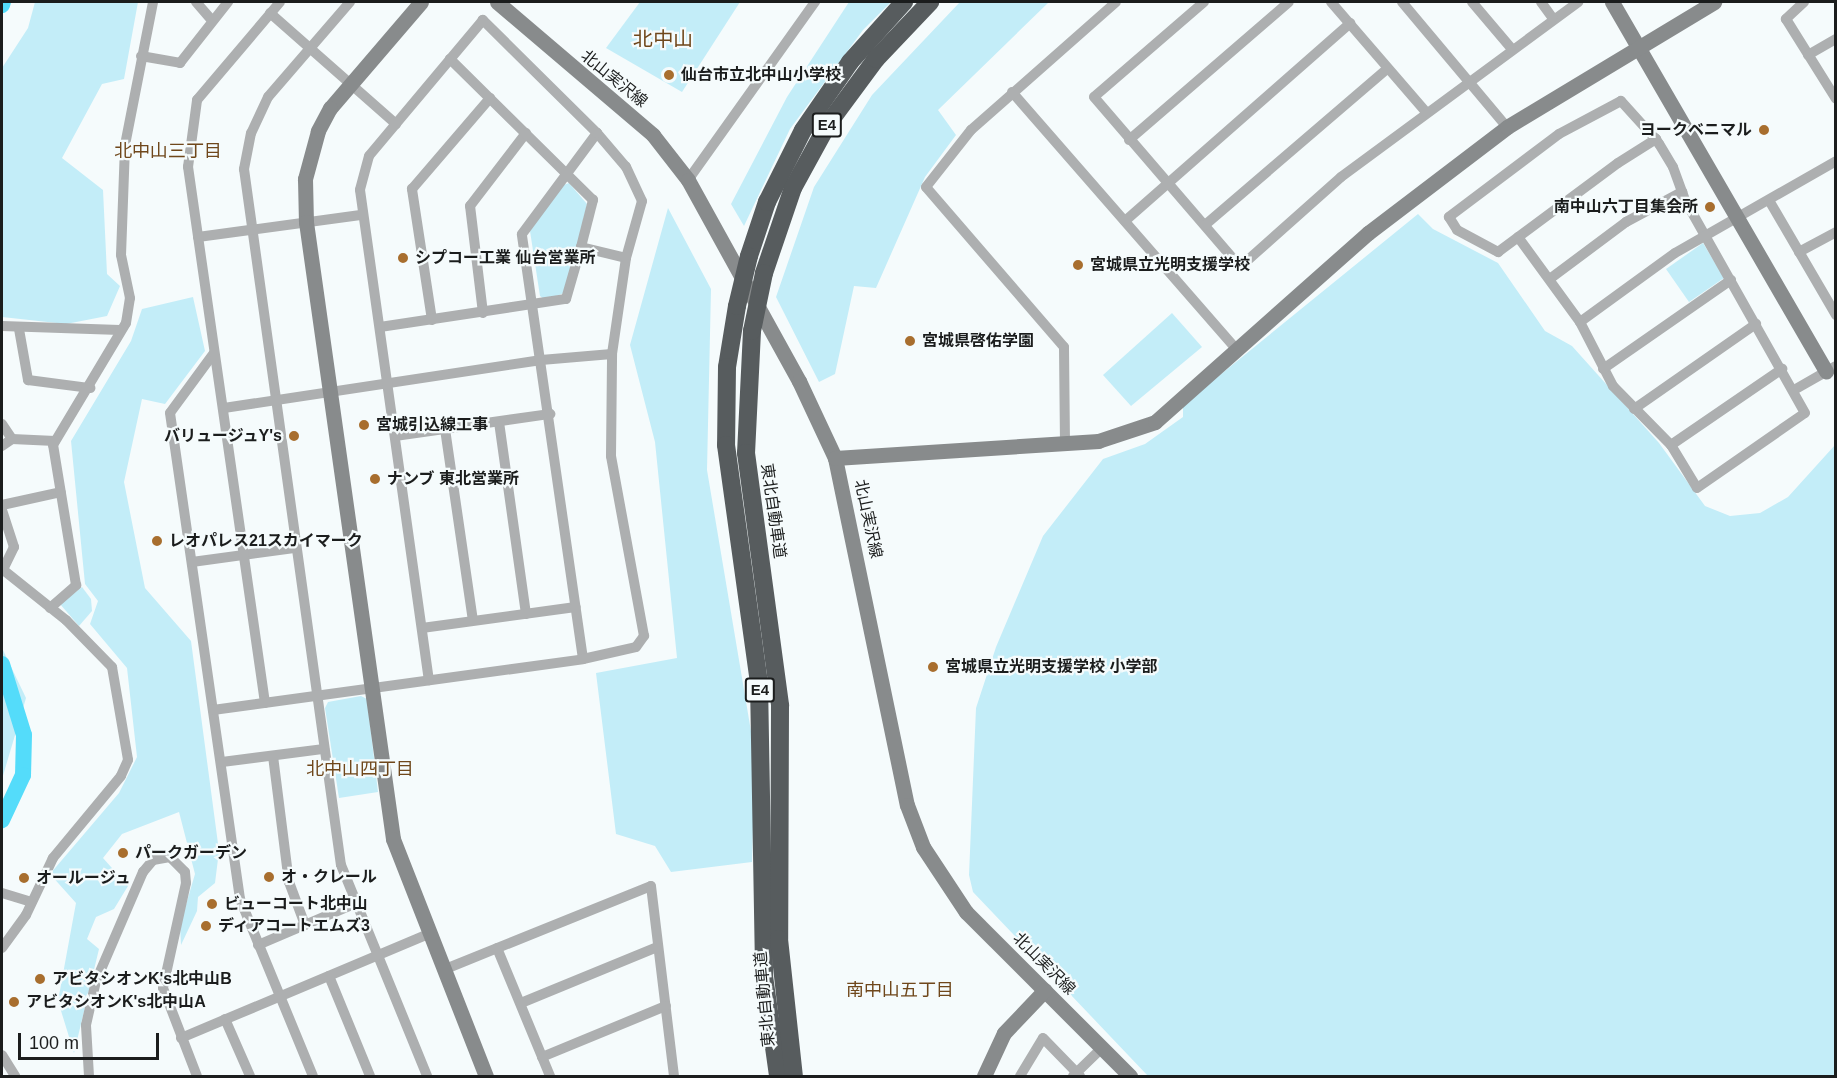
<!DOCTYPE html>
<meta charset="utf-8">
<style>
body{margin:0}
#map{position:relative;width:1837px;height:1078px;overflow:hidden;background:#f5fbfc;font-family:Helvetica,"Noto Sans JP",sans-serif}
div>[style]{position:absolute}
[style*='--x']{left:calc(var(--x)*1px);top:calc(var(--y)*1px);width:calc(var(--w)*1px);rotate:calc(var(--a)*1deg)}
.green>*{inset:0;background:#c3edf8}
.river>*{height:16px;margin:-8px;padding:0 8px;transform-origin:8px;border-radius:8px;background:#54dcfa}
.street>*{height:10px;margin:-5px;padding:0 5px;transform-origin:5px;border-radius:5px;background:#adafb0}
.secondary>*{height:15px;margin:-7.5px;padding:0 7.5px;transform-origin:7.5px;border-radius:7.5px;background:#888b8c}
.highway>*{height:18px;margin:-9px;padding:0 9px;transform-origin:9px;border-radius:9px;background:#575c5e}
.highway-bridge>*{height:18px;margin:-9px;padding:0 9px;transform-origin:9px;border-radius:9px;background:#575c5e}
.dots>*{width:16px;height:16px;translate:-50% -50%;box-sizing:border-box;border:3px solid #f5fbfc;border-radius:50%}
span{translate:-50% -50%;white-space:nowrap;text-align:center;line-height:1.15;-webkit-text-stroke:4.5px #f5fbfc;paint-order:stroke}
.shield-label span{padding:2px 4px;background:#f5fbfc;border:2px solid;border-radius:4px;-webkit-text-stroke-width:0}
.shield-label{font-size:15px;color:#1b1d1d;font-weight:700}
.poi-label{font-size:16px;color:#1b1d1d;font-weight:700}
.left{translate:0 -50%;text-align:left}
.right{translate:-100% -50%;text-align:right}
.street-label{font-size:16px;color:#1b1d1d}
.neighbourhood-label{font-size:18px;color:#6f471b}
.quarter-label{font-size:20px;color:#6f471b}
.frame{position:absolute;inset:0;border:3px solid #1b1d1d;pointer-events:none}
.scale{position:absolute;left:18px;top:1033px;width:141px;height:27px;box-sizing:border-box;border:3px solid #1b1d1d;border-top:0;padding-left:8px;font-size:18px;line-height:21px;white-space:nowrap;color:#1b1d1d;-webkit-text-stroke:4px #f5fbfc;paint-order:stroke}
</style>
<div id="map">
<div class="green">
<div style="clip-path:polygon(35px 2px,138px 2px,124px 79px,102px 84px,62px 158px,103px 190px,107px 274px,120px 286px,107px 316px,66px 324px,2px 317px,2px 68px,28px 28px)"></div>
<div style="clip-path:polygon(640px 2px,740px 2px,682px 92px,606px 48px)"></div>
<div style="clip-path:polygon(849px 2px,891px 2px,863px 30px,790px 129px,744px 226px,731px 204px,787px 97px)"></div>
<div style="clip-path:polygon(960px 2px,1049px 2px,938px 110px,956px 135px,925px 177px,876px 288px,854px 286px,835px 374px,819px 382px,776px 297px,814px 187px,872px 95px)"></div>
<div style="clip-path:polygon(569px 183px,587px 204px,567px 292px,545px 300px,540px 296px,530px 231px,561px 186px)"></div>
<div style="clip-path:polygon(668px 208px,711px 289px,707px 470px,755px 755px,752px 862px,671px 872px,655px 846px,616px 834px,596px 673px,677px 658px,655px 442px,630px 345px)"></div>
<div style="clip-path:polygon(1418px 214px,1433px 229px,1498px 263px,1545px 331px,1572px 346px,1659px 443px,1705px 506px,1730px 516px,1760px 513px,1788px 497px,1835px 445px,1835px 1076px,1148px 1076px,973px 892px,969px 875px,976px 708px,996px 647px,1043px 536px,1103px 459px,1145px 444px,1183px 417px,1183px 405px)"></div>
<div style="clip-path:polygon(1703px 243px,1724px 278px,1689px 302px,1666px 269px)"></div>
<div style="clip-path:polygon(193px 297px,205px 351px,165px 404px,142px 399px,124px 482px,145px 588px,191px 641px,219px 851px,215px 883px,198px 897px,197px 911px,181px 945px,180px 925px,195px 874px,179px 812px,122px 834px,103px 858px,128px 886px,114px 909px,96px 917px,87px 939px,99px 949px,74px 1053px,58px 1001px,76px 903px,50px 874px,119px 793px,137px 757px,127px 668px,90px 624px,98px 601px,85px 584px,71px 441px,131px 341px,142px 309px)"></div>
<div style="clip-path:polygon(1172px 313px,1202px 347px,1131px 406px,1103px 375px)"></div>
<div style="clip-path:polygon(82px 587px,91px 599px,92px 611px,79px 626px,60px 604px)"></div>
<div style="clip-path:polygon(2px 648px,26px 698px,2px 779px)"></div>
<div style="clip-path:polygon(361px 696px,367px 699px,378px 792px,339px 798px,325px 708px,328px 702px)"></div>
</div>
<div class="river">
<div style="--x:2;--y:5;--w:3;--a:-72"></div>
<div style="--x:2;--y:664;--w:74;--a:72.8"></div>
<div style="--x:24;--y:735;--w:40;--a:91.4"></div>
<div style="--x:23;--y:775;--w:50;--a:115"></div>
</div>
<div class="street">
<div style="--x:196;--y:2;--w:21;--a:49"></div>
<div style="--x:350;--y:2;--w:125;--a:130.8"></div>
<div style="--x:268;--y:97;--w:40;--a:115"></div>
<div style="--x:251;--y:133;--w:37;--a:101"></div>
<div style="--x:244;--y:169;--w:703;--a:82.07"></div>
<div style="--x:341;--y:865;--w:228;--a:67.8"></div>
<div style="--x:1204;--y:2;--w:145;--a:139.2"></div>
<div style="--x:1094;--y:97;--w:224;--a:49.3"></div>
<div style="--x:1240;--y:267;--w:135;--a:-41.7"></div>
<div style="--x:1341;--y:177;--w:295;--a:-36.4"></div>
<div style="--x:1331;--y:2;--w:145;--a:49.2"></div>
<div style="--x:1402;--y:2;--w:163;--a:50"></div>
<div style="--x:1472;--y:2;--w:60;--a:49.7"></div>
<div style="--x:1541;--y:2;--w:19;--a:54"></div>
<div style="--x:1804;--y:2;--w:25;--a:137"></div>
<div style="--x:1786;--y:19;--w:94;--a:58"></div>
<div style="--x:270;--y:13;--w:168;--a:41.4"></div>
<div style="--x:1808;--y:55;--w:32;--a:-30"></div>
<div style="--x:141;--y:56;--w:40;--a:10"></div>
<div style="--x:180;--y:63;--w:78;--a:-51.8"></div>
<div style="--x:1012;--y:92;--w:344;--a:48.9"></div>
<div style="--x:1129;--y:140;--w:211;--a:-40.8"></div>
<div style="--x:688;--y:180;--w:219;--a:-54.5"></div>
<div style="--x:1770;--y:202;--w:131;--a:59.7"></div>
<div style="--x:1125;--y:221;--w:300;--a:-41.3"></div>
<div style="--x:1205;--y:225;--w:240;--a:-40.6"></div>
<div style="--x:198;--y:237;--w:164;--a:-7.7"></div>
<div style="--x:1518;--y:237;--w:105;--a:53.9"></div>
<div style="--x:1580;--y:322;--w:72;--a:62.7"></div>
<div style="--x:1613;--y:386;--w:83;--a:45.5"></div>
<div style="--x:1671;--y:445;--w:50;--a:58.8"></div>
<div style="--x:1697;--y:488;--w:131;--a:-34.8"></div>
<div style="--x:1805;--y:413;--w:244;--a:-119.4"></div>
<div style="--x:1685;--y:200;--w:35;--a:-110"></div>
<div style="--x:1673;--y:167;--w:27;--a:-121"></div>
<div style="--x:1659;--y:144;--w:6;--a:-121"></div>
<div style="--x:1656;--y:139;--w:10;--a:-135"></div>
<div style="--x:1649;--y:132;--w:42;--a:-132.1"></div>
<div style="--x:1621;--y:101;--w:70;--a:152"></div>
<div style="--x:1559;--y:134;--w:138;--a:143"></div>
<div style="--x:1449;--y:217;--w:15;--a:58"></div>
<div style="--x:1457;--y:230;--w:47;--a:28.2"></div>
<div style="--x:1498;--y:252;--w:149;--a:-36.6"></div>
<div style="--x:1618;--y:163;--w:45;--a:-32.3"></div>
<div style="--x:581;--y:247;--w:46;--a:13.7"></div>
<div style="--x:1799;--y:252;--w:42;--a:-28.4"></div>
<div style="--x:1551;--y:278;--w:94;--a:-36.7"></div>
<div style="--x:1626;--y:222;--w:64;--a:-28.2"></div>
<div style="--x:483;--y:313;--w:108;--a:-96.9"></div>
<div style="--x:470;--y:206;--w:92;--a:-52.5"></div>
<div style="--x:432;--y:320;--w:133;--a:-98.7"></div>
<div style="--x:412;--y:189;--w:120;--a:-49.4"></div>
<div style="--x:1580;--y:322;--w:117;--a:-36"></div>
<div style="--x:1675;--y:253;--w:185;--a:-29.7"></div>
<div style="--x:2;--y:326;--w:118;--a:1.9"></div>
<div style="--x:380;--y:327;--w:188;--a:-8.6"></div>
<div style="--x:566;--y:299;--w:54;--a:-73.9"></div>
<div style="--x:581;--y:247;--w:49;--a:-75.7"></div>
<div style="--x:593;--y:200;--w:201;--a:-135.4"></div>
<div style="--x:19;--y:329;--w:52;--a:80"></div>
<div style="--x:28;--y:380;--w:63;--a:7.4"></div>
<div style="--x:214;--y:353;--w:74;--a:126.3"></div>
<div style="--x:170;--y:413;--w:491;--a:81.8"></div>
<div style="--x:240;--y:899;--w:191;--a:67.6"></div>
<div style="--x:1603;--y:369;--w:156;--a:-34.8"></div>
<div style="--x:1794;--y:390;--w:48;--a:-29.7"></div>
<div style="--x:224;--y:408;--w:321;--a:-8.6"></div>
<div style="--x:541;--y:360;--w:71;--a:-4.8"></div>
<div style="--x:1634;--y:409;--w:149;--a:-34.9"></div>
<div style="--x:499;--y:422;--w:194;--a:82"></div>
<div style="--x:2;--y:424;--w:18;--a:56"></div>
<div style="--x:445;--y:429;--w:193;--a:81.7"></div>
<div style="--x:395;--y:436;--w:157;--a:-8.1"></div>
<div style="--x:1065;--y:444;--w:97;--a:-90.6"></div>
<div style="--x:1064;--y:347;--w:211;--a:-130.8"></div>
<div style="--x:926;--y:187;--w:73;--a:-51.7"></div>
<div style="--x:971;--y:130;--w:193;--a:-41.4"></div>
<div style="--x:1671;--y:445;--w:135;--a:-34.4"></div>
<div style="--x:2;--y:446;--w:12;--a:-35"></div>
<div style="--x:12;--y:439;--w:43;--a:2.7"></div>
<div style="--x:2;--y:505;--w:60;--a:-12.4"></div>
<div style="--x:2;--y:510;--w:39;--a:72"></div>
<div style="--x:14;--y:547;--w:25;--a:116"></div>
<div style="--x:192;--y:562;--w:103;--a:-7.8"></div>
<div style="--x:2;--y:569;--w:82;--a:38.6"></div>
<div style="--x:66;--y:620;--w:66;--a:45.6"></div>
<div style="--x:112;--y:667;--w:94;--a:80.2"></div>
<div style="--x:128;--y:760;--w:17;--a:114"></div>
<div style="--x:121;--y:776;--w:107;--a:129.7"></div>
<div style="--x:53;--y:858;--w:63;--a:115.3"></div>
<div style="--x:26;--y:915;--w:41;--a:126"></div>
<div style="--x:50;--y:608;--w:35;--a:-41"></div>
<div style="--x:76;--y:585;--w:142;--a:-99.3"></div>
<div style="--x:53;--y:445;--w:142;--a:-59.1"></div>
<div style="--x:126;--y:323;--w:25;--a:-81"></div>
<div style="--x:130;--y:298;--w:44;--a:-101.8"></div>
<div style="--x:121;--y:255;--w:110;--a:-87.9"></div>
<div style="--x:125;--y:145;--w:146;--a:-78.9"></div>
<div style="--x:422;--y:628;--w:155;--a:-7.8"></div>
<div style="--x:583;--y:659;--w:429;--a:-98.2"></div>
<div style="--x:522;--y:234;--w:126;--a:-53.4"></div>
<div style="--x:265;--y:703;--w:542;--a:-98.17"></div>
<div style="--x:188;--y:167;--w:68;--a:-82.3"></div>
<div style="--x:197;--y:100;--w:128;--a:-49.7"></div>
<div style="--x:213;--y:710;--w:373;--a:-7.8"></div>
<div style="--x:583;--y:659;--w:54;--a:-12.8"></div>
<div style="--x:636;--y:647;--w:14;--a:-54"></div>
<div style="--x:644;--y:636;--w:183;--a:-100.4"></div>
<div style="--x:611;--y:456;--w:102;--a:-89.4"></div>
<div style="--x:612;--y:354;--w:97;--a:-81.7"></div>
<div style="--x:626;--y:258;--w:59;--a:-74.3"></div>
<div style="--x:642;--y:201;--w:38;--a:-115"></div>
<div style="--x:626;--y:167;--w:45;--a:-130.5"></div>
<div style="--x:597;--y:133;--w:161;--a:-135.3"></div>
<div style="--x:483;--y:20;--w:177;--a:130"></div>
<div style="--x:369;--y:156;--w:35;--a:105"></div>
<div style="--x:360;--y:190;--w:495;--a:82"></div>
<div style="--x:273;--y:756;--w:127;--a:82.8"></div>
<div style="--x:289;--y:882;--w:46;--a:69.6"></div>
<div style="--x:222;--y:762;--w:103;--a:-7.3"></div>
<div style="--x:2;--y:893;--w:30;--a:17"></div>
<div style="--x:258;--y:945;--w:104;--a:-23.1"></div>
<div style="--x:497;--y:948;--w:139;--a:67.5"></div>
<div style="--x:443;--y:970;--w:224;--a:-22"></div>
<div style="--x:651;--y:886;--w:191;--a:83.1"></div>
<div style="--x:329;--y:976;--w:108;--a:67.7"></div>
<div style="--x:521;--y:1003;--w:145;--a:-22.3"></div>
<div style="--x:225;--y:1019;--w:62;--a:66.3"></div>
<div style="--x:181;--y:1038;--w:268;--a:-22.8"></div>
<div style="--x:2;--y:1055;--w:25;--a:58"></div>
<div style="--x:542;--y:1057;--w:134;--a:-22.4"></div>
<div style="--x:89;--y:1076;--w:51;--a:-93.4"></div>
<div style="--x:86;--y:1025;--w:45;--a:-77.2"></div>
<div style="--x:96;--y:981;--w:119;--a:-66.7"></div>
<div style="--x:143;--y:872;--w:16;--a:-50"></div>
<div style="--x:153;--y:860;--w:17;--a:-10"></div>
<div style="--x:170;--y:857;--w:21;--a:45"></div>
<div style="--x:185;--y:872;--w:11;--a:85"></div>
<div style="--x:186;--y:883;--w:107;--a:102.4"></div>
<div style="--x:163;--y:988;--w:94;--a:68.9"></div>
<div style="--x:1020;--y:1076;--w:44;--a:-58.8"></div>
<div style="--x:1043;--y:1038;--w:53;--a:45.8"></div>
<div style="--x:1073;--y:1076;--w:40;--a:-44"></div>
</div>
<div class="secondary">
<div style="--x:421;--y:2;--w:140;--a:130.6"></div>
<div style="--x:330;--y:108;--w:26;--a:118"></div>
<div style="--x:318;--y:131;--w:50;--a:105.2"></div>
<div style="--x:305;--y:179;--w:43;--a:88.7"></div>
<div style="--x:306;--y:222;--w:623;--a:81.97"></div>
<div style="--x:393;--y:839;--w:255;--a:68.6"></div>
<div style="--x:497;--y:2;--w:205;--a:40.4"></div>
<div style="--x:653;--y:135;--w:57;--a:52.1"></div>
<div style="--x:688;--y:180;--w:230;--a:61.1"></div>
<div style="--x:799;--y:381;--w:85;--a:64.9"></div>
<div style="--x:835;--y:458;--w:354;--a:78.3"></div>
<div style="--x:907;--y:805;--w:45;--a:69.1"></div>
<div style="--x:923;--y:847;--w:78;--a:56.5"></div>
<div style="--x:966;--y:912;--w:232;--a:45"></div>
<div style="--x:1612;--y:2;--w:427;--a:59.9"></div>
<div style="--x:835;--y:458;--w:264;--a:-3.7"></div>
<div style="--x:1098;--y:441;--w:60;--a:-18.4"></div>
<div style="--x:1155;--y:422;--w:285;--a:-41.6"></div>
<div style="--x:1368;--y:233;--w:175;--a:-37.3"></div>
<div style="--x:1507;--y:127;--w:242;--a:-31.1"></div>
<div style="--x:984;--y:1076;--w:47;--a:-65.1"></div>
<div style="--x:1004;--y:1033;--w:59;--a:-46.4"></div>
</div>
<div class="highway">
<div style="--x:749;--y:256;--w:57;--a:-71.6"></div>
<div style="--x:767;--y:202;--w:80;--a:-63.4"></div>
<div style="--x:803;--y:130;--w:83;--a:-55.3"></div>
<div style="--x:850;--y:62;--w:81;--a:-48"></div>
<div style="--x:764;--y:273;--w:90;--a:-71.2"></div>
<div style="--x:793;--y:188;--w:73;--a:-61.3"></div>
<div style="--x:828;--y:124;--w:81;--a:-53.6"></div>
<div style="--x:876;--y:59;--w:79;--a:-46.5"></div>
<div style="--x:737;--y:306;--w:62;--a:99.3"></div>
<div style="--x:727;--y:367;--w:78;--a:90.7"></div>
<div style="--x:726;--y:445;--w:239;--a:82.1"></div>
<div style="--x:759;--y:682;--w:294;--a:89"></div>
<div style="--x:764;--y:976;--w:101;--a:82"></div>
<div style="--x:752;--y:331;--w:122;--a:92.8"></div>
<div style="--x:746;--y:453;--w:255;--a:82.3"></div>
<div style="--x:780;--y:706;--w:233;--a:90.2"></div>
<div style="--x:779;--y:939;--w:138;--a:83.8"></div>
</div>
<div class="highway-bridge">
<div style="--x:737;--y:306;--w:51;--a:-76.5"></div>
<div style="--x:752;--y:331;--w:59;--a:-78.3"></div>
</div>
<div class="dots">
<div style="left:669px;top:75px;background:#a86e2e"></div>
<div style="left:1764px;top:130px;background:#a86e2e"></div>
<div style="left:1710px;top:207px;background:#a86e2e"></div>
<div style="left:403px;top:258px;background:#a86e2e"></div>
<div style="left:1078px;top:265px;background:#a86e2e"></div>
<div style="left:910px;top:341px;background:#a86e2e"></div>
<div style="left:364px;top:425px;background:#a86e2e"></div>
<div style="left:294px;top:436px;background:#a86e2e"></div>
<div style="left:375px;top:479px;background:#a86e2e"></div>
<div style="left:157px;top:541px;background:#a86e2e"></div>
<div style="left:933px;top:667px;background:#a86e2e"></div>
<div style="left:123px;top:853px;background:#a86e2e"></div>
<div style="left:269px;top:877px;background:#a86e2e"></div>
<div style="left:24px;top:878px;background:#a86e2e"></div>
<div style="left:212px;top:904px;background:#a86e2e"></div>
<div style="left:206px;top:926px;background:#a86e2e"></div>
<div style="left:40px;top:979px;background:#a86e2e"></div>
<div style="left:14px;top:1002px;background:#a86e2e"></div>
</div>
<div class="shield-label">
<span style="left:827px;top:125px">E4</span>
<span style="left:760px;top:690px">E4</span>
</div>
<div class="poi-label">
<span class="left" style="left:681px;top:75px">仙台市立北中山小学校</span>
<span class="right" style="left:1752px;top:130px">ヨークベニマル</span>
<span class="right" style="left:1698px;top:207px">南中山六丁目集会所</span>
<span class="left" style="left:415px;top:258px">シプコー工業 仙台営業所</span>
<span class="left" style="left:1090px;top:265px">宮城県立光明支援学校</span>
<span class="left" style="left:922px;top:341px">宮城県啓佑学園</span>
<span class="left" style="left:376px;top:425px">宮城引込線工事</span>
<span class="right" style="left:282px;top:436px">バリュージュY's</span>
<span class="left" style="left:387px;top:479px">ナンブ 東北営業所</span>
<span class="left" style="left:169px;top:541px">レオパレス21スカイマーク</span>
<span class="left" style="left:945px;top:667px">宮城県立光明支援学校 小学部</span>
<span class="left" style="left:135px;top:853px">パークガーデン</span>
<span class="left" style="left:281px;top:877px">オ・クレール</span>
<span class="left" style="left:36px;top:878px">オールージュ</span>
<span class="left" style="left:224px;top:904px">ビューコート北中山</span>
<span class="left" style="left:218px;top:926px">ディアコートエムズ3</span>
<span class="left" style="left:52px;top:979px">アビタシオンK's北中山B</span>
<span class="left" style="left:26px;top:1002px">アビタシオンK's北中山A</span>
</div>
<div class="street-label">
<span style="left:614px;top:79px;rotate:39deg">北山実沢線</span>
<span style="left:773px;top:511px;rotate:82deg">東北自動車道</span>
<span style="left:868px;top:519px;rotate:78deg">北山実沢線</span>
<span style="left:1044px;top:964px;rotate:45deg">北山実沢線</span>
<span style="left:765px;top:999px;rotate:-95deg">東北自動車道</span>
</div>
<div class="neighbourhood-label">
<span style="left:168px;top:151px">北中山三丁目</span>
<span style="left:360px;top:769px">北中山四丁目</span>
<span style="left:900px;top:990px">南中山五丁目</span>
</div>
<div class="quarter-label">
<span style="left:663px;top:39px">北中山</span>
</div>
<div class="frame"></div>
<div class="scale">100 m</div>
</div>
